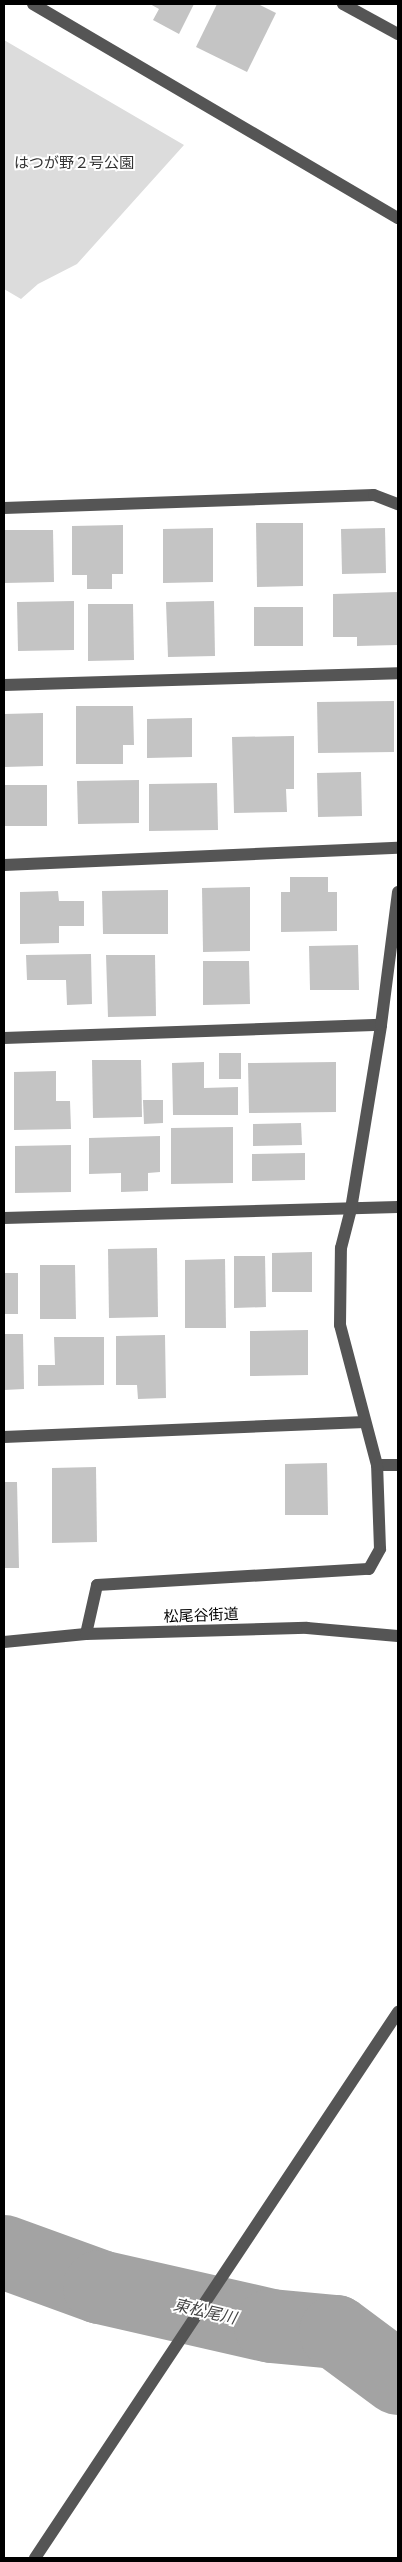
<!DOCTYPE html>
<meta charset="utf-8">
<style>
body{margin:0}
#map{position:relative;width:402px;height:2562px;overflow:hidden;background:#fff;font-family:"Titillium Web","Noto Sans JP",sans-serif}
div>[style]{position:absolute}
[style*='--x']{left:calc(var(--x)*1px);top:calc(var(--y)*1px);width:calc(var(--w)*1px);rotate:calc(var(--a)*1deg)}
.green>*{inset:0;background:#dcdcdc}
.river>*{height:74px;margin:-37px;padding:0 37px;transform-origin:37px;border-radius:37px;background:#a3a3a3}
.building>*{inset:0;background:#c4c4c4}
.minor>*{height:12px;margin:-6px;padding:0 6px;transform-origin:6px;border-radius:6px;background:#555}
span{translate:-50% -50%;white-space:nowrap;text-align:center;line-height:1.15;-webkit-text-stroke:4px #fff;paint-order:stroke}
.park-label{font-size:15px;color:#333}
.street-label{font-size:15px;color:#000}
.water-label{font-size:16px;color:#444;font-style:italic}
.frame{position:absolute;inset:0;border:5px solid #000;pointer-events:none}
</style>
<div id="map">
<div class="green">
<div style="clip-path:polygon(4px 40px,184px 145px,77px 264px,38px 284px,21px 299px,4px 289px)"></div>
</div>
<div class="river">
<div style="--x:4;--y:2252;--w:102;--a:20"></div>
<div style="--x:100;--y:2287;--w:175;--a:12.8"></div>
<div style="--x:271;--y:2326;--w:65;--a:5.3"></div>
<div style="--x:336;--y:2332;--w:77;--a:36.6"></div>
</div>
<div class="building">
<div style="clip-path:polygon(150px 4px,194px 4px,179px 34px,153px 20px,159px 9px)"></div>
<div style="clip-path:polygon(217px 4px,258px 4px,276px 13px,247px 72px,196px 47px)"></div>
<div style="clip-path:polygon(256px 523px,303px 523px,303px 586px,257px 587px)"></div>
<div style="clip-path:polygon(123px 525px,123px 574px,112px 574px,112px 589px,87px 589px,87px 575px,72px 575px,72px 526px)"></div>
<div style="clip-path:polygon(213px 528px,213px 582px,163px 583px,163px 529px)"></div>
<div style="clip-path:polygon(385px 528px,386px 573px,342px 574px,341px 529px)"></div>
<div style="clip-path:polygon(4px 530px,53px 530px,54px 582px,4px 583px)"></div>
<div style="clip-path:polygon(398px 592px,398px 645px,357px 646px,357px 637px,333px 637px,333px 594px)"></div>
<div style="clip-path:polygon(74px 601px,74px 650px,18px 651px,17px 602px)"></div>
<div style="clip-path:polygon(214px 601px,215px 656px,168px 657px,166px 602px)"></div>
<div style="clip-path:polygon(88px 604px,133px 604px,134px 660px,88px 661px)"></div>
<div style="clip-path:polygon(254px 607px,303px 607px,303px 646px,254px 646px)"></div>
<div style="clip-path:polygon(394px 701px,394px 752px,318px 753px,317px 702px)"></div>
<div style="clip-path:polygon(76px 706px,133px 706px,134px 745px,123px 745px,123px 764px,76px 764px)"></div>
<div style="clip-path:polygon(43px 713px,43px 766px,4px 767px,4px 714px)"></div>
<div style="clip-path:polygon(192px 718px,192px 757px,147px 758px,147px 719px)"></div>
<div style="clip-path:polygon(294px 736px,294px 789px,286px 789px,287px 812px,234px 813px,232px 737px)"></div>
<div style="clip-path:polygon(361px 772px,362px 816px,318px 817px,317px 773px)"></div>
<div style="clip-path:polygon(139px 780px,139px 823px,78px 824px,77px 781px)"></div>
<div style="clip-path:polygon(217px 783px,218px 830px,149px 831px,149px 784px)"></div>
<div style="clip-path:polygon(4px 785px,47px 785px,47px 826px,4px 826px)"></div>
<div style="clip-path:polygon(290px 877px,328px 877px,328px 892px,337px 892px,337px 931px,281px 932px,281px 892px,290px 892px)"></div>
<div style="clip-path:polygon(250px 887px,250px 951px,203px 952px,202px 888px)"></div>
<div style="clip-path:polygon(168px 890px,168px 934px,103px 934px,102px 891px)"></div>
<div style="clip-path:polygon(58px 891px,59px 901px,84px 901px,84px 926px,59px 926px,59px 943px,20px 944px,20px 892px)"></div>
<div style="clip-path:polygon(358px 945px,359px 990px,310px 990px,309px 946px)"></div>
<div style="clip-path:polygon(91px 954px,92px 1004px,67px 1005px,66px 980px,27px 980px,26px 955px)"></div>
<div style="clip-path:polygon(106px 955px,155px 955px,156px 1016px,108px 1017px)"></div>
<div style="clip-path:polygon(203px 961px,249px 961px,250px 1004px,203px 1005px)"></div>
<div style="clip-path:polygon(219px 1053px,241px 1053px,241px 1079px,219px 1079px)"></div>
<div style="clip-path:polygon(92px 1060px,141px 1060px,142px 1117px,93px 1118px)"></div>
<div style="clip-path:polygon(204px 1062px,204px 1088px,238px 1087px,238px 1115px,173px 1115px,172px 1063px)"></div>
<div style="clip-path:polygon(336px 1062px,336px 1112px,249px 1113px,248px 1063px)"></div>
<div style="clip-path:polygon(56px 1071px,56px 1101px,70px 1101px,71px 1129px,14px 1130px,14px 1072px)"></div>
<div style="clip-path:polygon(143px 1100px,163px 1100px,163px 1123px,144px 1124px)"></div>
<div style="clip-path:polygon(301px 1123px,302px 1145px,253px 1146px,253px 1124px)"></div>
<div style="clip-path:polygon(233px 1127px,233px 1183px,171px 1184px,171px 1128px)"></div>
<div style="clip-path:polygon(160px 1136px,160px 1172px,148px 1173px,148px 1191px,121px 1192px,121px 1173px,89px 1174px,89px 1138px)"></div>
<div style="clip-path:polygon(71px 1145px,71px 1192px,15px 1193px,15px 1146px)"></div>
<div style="clip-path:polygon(305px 1153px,305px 1180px,252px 1181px,252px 1154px)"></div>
<div style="clip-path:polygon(157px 1248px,158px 1317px,109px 1318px,108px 1249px)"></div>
<div style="clip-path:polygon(312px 1252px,312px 1292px,272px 1292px,272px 1253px)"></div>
<div style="clip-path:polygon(234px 1256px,265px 1256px,266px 1307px,234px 1308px)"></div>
<div style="clip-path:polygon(225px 1259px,226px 1328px,185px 1328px,185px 1260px)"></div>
<div style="clip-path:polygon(40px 1265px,75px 1265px,76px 1319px,40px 1319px)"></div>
<div style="clip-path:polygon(4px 1273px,18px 1273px,18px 1314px,4px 1314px)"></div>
<div style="clip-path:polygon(308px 1330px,308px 1375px,250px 1376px,250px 1331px)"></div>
<div style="clip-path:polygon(4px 1334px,23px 1334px,24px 1389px,4px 1390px)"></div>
<div style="clip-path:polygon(165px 1335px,166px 1398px,138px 1399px,137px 1385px,116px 1385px,116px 1336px)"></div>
<div style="clip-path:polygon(54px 1337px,104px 1337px,104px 1385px,38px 1386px,38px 1365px,55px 1365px)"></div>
<div style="clip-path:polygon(327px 1463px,328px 1515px,285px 1515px,285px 1464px)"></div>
<div style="clip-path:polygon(96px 1467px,97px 1542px,52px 1543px,52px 1468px)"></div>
<div style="clip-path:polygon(4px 1482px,17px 1482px,19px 1568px,4px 1568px)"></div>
</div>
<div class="minor">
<div style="--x:33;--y:4;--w:423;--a:30.4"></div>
<div style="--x:343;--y:4;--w:63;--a:28.6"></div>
<div style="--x:4;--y:508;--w:370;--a:-2"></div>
<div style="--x:374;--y:495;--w:26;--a:21"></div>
<div style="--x:4;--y:685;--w:394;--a:-1.7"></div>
<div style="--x:4;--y:865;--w:394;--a:-2.5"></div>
<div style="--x:4;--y:1038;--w:377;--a:-2"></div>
<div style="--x:4;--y:1218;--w:394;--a:-1.6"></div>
<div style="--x:4;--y:1437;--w:361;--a:-2.4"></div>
<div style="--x:377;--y:1465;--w:21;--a:0"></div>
<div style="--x:86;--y:1634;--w:50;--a:-77.3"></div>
<div style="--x:97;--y:1585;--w:272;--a:-3.4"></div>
<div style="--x:369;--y:1569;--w:23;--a:-61"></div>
<div style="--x:380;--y:1549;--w:84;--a:-92"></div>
<div style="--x:377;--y:1465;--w:145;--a:-104.8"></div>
<div style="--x:340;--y:1325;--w:77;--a:-89.3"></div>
<div style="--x:341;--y:1248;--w:40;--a:-75.6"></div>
<div style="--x:351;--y:1209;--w:186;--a:-80.7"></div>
<div style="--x:381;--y:1025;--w:134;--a:-82.7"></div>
<div style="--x:4;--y:1642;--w:82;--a:-5.6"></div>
<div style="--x:86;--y:1634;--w:221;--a:-1.6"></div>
<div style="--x:307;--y:1628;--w:91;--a:5"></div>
<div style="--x:35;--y:2558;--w:656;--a:-56.38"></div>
</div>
<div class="park-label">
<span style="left:74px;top:163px">はつが野２号公園</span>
</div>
<div class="street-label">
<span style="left:201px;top:1615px;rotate:-2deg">松尾谷街道</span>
</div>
<div class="water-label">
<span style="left:205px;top:2311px;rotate:13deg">東松尾川</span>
</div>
<div class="frame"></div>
</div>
